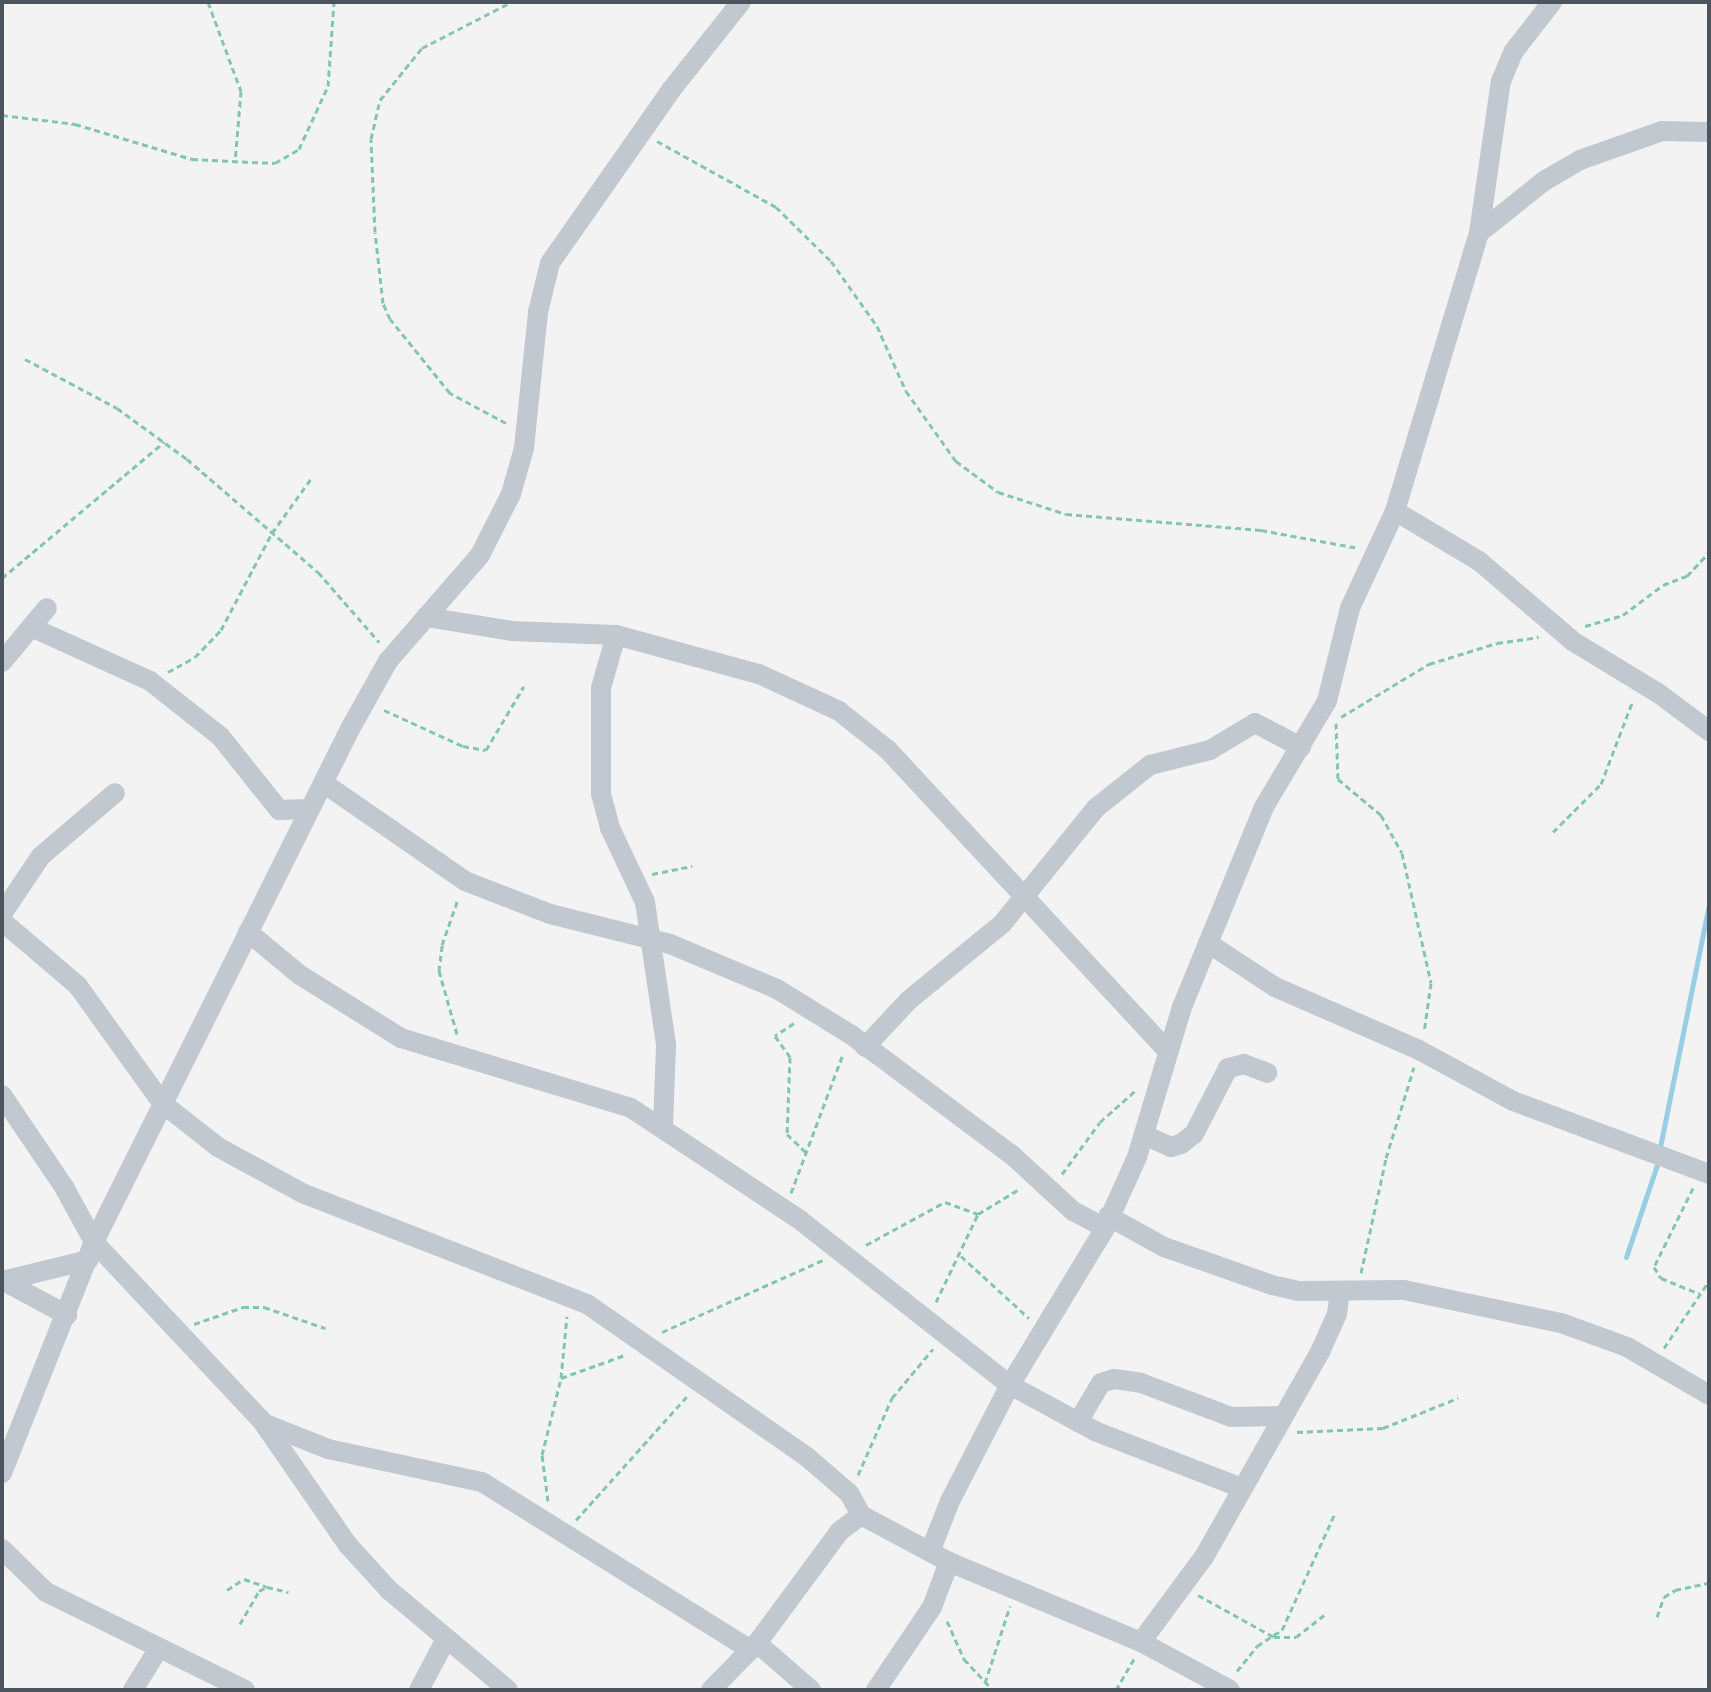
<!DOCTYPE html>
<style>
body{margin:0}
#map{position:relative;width:1711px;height:1692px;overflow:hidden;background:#f4f3f3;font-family:"Noto Sans",sans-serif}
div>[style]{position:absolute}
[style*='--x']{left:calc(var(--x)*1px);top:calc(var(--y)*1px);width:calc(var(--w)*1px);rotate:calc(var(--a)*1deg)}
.stream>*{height:5px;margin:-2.5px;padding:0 2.5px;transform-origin:2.5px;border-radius:2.5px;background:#98cee4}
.path>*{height:3px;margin-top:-1.5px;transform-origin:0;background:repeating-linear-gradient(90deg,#82c7ab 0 6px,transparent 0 10px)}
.minor>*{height:20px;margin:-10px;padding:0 10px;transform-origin:10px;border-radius:10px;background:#c2c8cf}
span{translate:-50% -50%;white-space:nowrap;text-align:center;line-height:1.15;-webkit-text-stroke:8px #fff;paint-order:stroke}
.frame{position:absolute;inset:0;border:4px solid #4c545e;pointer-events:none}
</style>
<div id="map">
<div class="stream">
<div style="--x:1659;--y:1152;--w:254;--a:-78.6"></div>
<div style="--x:1626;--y:1257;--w:100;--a:-71.4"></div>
</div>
<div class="path">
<div style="--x:208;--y:2;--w:95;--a:69.7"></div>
<div style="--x:241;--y:91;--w:72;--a:94.8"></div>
<div style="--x:2;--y:115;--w:74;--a:7"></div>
<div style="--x:75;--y:124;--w:122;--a:16.7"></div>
<div style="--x:192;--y:159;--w:83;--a:2.8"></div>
<div style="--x:275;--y:163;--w:28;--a:-30"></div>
<div style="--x:299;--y:149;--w:69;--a:-65.3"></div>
<div style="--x:328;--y:86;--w:84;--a:-85.9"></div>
<div style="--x:657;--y:141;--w:136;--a:29"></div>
<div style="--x:776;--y:207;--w:77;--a:44.5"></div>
<div style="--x:831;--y:261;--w:80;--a:54.7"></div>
<div style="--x:877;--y:326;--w:71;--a:66"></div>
<div style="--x:906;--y:391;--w:86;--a:54.5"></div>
<div style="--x:956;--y:461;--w:52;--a:36.4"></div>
<div style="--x:998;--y:492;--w:71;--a:17.9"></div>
<div style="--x:1066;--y:514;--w:196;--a:4.7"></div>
<div style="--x:1261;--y:530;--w:99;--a:10.5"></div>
<div style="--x:25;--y:359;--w:104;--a:28"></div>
<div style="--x:117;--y:408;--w:87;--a:36.1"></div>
<div style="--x:187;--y:459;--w:173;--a:40.8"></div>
<div style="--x:318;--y:572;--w:93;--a:48.9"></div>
<div style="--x:506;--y:423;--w:64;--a:-151.8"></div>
<div style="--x:450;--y:393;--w:95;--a:-129"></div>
<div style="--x:390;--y:319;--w:17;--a:-114"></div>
<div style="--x:383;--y:303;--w:71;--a:-96.4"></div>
<div style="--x:375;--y:232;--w:93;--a:-92.5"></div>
<div style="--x:371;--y:139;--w:40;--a:-77"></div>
<div style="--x:380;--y:100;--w:67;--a:-51.1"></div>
<div style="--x:422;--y:48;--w:100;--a:-27.3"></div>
<div style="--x:2;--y:578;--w:212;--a:-40"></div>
<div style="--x:1585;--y:626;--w:40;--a:-16"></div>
<div style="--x:1623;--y:615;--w:50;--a:-36.9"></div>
<div style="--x:1663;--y:585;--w:26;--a:-21"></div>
<div style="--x:1687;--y:576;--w:33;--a:-47"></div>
<div style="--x:168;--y:672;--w:31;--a:-29"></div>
<div style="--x:195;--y:657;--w:37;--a:-46"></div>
<div style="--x:221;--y:630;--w:110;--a:-62.3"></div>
<div style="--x:272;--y:533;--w:70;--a:-54.3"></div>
<div style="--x:384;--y:710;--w:87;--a:24.5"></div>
<div style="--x:463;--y:746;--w:23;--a:10"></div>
<div style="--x:486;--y:750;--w:74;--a:-59.3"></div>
<div style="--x:1341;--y:717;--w:103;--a:-31.1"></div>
<div style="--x:1429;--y:664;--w:71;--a:-17.2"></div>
<div style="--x:1497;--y:643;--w:42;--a:-8.1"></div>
<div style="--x:1336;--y:723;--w:56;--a:88"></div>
<div style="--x:1338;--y:779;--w:56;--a:39.9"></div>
<div style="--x:1381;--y:815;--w:43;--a:61.1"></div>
<div style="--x:1402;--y:853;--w:133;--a:77.4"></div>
<div style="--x:1431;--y:983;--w:50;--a:98"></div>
<div style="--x:1553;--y:832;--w:68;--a:-45"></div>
<div style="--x:1601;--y:784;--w:90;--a:-69.1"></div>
<div style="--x:652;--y:874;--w:41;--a:-11.3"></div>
<div style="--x:794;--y:1023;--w:23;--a:146"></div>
<div style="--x:775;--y:1036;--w:26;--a:54"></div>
<div style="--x:790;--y:1057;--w:77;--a:92.2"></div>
<div style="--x:787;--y:1134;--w:29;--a:44"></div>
<div style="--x:457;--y:1034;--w:66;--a:-105.9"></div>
<div style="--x:439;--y:971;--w:26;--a:-83"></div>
<div style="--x:442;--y:945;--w:49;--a:-70.8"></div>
<div style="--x:1062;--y:1174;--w:64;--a:-53.8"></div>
<div style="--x:1100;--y:1122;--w:48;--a:-41.6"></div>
<div style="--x:1693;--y:1188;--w:88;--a:116.3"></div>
<div style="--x:1654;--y:1267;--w:13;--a:58"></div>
<div style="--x:1661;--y:1278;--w:42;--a:22.3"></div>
<div style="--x:791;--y:1193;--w:148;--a:-69.5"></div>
<div style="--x:866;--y:1245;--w:90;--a:-28.6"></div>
<div style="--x:945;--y:1202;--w:35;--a:20"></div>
<div style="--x:961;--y:1256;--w:92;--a:42.4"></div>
<div style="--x:1361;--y:1273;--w:118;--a:-77.7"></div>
<div style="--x:1386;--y:1158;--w:95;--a:-72.9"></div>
<div style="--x:936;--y:1302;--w:98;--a:-64.5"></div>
<div style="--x:978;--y:1214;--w:50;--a:-31.2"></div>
<div style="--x:194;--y:1324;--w:52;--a:-19.1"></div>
<div style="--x:243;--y:1307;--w:21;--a:0"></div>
<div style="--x:264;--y:1307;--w:65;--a:19"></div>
<div style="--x:662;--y:1332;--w:176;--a:-24.1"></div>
<div style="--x:1664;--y:1348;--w:81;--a:-56.1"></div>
<div style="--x:561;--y:1378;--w:68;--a:-19.8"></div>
<div style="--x:1297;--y:1432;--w:86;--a:-2.7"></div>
<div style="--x:1383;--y:1428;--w:81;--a:-21.8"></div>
<div style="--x:858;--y:1475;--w:84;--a:-66.2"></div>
<div style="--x:892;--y:1398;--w:64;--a:-50.1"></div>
<div style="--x:548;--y:1501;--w:46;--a:-97.4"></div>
<div style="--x:542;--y:1455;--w:79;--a:-76.1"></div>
<div style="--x:561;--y:1378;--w:62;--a:-84.5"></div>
<div style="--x:576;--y:1520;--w:168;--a:-48.1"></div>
<div style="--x:227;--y:1590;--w:20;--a:-33"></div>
<div style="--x:244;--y:1579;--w:24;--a:19"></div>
<div style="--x:1198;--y:1595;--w:87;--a:28.9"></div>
<div style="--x:1274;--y:1637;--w:22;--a:0"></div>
<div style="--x:1296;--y:1637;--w:39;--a:-38"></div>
<div style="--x:1657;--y:1617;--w:21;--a:-71"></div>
<div style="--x:1664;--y:1597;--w:13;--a:-32"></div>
<div style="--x:1675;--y:1590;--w:35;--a:-12"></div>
<div style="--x:947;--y:1621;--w:42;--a:65.9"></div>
<div style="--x:964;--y:1659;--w:42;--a:46.9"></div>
<div style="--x:240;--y:1624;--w:38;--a:-60"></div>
<div style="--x:259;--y:1591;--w:9;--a:-27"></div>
<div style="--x:267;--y:1587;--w:22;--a:13"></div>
<div style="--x:1237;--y:1671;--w:32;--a:-51"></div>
<div style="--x:1257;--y:1646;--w:30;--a:-33"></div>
<div style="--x:1282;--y:1630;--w:128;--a:-65.6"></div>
<div style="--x:985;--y:1683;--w:81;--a:-72"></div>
<div style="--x:1116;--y:1690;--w:36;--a:-60"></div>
</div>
<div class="minor">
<div style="--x:1479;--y:233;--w:83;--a:-38.7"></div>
<div style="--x:1544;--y:181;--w:42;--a:-30.3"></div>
<div style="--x:1580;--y:160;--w:87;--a:-19.5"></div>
<div style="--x:1662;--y:131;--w:47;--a:1.2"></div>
<div style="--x:1395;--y:511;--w:98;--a:30.8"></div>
<div style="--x:1479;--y:561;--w:125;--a:40.5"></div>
<div style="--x:1574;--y:642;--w:98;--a:31.3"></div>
<div style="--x:1658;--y:693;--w:64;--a:36.7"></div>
<div style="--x:426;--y:617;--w:87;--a:9.2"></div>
<div style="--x:512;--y:631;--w:104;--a:2.2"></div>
<div style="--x:616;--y:635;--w:148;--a:15.3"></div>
<div style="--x:759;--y:674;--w:88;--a:24.8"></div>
<div style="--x:839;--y:711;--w:63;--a:38.5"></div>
<div style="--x:888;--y:750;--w:410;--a:47.1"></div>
<div style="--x:31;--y:627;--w:131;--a:24.4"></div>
<div style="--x:150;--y:681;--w:89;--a:38.2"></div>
<div style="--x:220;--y:736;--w:95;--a:51.4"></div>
<div style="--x:279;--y:810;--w:30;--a:-2"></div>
<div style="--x:616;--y:635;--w:55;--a:105.8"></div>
<div style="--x:601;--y:688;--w:106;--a:90"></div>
<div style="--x:601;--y:794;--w:35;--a:75"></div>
<div style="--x:610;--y:828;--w:82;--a:64.7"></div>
<div style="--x:645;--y:902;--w:145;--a:81.6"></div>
<div style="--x:666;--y:1045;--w:82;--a:92.1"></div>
<div style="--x:2;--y:662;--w:70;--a:-50.2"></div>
<div style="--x:325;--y:784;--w:170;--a:34.7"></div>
<div style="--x:465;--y:881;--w:91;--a:21.2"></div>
<div style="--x:550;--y:914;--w:124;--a:14"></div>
<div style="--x:670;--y:944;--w:116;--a:22.8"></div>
<div style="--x:777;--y:989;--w:86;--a:31.7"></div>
<div style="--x:850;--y:1034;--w:202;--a:36.8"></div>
<div style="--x:1012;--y:1155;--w:83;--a:42.6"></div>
<div style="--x:1073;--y:1211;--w:36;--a:28"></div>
<div style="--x:2;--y:914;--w:70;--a:-56.1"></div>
<div style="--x:41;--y:856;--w:97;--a:-40.4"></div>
<div style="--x:2;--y:921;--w:100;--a:40.5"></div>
<div style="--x:78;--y:986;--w:144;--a:54.3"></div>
<div style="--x:162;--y:1103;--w:71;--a:38.2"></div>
<div style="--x:218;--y:1147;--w:96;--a:28.7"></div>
<div style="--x:302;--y:1193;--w:306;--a:21.3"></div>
<div style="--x:587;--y:1304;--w:268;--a:34.8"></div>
<div style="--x:807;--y:1457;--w:55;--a:40.6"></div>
<div style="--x:849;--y:1493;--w:25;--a:61"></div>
<div style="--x:248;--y:932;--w:67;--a:39.6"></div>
<div style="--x:300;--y:975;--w:119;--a:32"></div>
<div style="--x:401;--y:1038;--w:240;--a:16.9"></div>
<div style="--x:631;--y:1108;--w:203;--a:33.5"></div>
<div style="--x:800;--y:1220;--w:267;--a:38.2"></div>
<div style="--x:1010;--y:1385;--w:99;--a:28.4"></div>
<div style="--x:1097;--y:1432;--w:155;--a:21.1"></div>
<div style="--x:1208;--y:943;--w:80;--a:33.3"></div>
<div style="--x:1275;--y:987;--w:157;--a:23.6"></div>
<div style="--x:1419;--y:1050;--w:107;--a:28.5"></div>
<div style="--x:1513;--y:1101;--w:209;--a:20.4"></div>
<div style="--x:865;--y:1047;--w:64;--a:-46.9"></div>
<div style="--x:909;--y:1000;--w:120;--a:-39.3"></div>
<div style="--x:1002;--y:924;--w:149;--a:-51"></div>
<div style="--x:1096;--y:808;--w:69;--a:-38.5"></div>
<div style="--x:1150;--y:765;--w:62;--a:-14"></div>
<div style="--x:1210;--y:750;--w:52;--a:-31"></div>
<div style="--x:1255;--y:723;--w:52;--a:27.6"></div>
<div style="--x:2;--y:1095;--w:111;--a:56"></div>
<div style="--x:64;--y:1187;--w:63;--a:61.4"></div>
<div style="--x:94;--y:1242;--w:245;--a:46.8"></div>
<div style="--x:262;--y:1421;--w:151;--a:55.3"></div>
<div style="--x:348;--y:1545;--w:61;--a:47.7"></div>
<div style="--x:389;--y:1590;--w:155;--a:40"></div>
<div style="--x:1144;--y:1135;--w:30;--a:24"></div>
<div style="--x:1171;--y:1147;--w:10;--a:-17"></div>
<div style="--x:1181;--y:1144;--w:16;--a:-38"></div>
<div style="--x:1194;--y:1134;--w:74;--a:-62.7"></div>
<div style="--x:1228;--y:1068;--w:16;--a:-14"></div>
<div style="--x:1244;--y:1064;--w:25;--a:21"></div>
<div style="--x:1108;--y:1216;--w:64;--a:29"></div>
<div style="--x:1164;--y:1247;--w:114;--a:19.4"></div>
<div style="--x:1272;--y:1285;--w:27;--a:13"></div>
<div style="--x:1298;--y:1291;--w:106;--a:-0.5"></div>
<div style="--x:1404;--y:1290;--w:160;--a:11.9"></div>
<div style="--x:1561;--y:1323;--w:70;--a:20"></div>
<div style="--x:1627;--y:1347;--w:95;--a:30.3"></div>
<div style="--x:2;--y:1280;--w:74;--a:28.3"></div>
<div style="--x:2;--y:1281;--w:89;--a:-13.7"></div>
<div style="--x:1078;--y:1422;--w:45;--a:-59.5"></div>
<div style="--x:1101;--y:1383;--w:14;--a:-17"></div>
<div style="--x:1114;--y:1379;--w:27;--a:8"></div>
<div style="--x:1141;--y:1383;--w:96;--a:20.7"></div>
<div style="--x:1231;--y:1417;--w:52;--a:-1.1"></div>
<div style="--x:268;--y:1425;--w:65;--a:21.8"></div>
<div style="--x:328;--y:1449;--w:157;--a:12.1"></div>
<div style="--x:482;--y:1482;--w:317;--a:32"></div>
<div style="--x:2;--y:1473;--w:249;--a:-68.3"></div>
<div style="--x:94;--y:1242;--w:573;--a:-63.48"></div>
<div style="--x:350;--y:729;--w:78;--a:-60.8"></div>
<div style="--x:388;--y:661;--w:140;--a:-49"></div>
<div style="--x:480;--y:555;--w:68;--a:-63.1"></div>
<div style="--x:511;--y:494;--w:48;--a:-74.2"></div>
<div style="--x:524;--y:448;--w:137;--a:-84.1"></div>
<div style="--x:538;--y:312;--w:50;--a:-76.2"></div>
<div style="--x:550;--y:263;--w:211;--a:-55"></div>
<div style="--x:671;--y:90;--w:112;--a:-51.5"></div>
<div style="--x:2;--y:1549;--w:62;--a:44.3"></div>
<div style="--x:46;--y:1592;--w:222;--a:26.2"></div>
<div style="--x:930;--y:1552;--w:55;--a:-68.6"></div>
<div style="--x:950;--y:1501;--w:131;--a:-62.7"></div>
<div style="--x:1010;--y:1385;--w:184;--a:-58.8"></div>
<div style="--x:1105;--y:1228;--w:78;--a:-65.7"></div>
<div style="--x:1137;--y:1157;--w:157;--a:-73.3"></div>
<div style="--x:1182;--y:1007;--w:216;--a:-67.7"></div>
<div style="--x:1264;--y:807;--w:123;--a:-59.3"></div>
<div style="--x:1327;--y:701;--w:96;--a:-76.1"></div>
<div style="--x:1350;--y:608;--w:107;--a:-65.1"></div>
<div style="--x:1395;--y:511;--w:290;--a:-73.2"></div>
<div style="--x:1479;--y:233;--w:154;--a:-81.8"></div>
<div style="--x:1501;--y:81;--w:33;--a:-67"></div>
<div style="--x:1514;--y:51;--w:62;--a:-52.2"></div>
<div style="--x:1141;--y:1642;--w:106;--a:-53.5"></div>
<div style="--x:1204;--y:1557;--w:236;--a:-60.5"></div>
<div style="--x:1320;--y:1352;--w:42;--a:-65.9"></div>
<div style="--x:1337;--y:1314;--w:23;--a:-83"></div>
<div style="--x:757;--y:1643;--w:72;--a:41"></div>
<div style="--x:133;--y:1690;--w:49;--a:-58.2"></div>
<div style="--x:419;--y:1690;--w:58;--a:-62.1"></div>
<div style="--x:711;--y:1690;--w:66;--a:-45.6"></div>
<div style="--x:757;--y:1643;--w:139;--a:-53.5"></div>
<div style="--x:840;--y:1531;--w:26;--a:-37"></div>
<div style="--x:861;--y:1515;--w:100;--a:28.1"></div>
<div style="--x:949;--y:1562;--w:208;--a:22.6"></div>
<div style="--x:1141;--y:1642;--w:101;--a:28.3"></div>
<div style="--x:876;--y:1690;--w:100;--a:-56"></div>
<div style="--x:932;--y:1607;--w:48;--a:-69.3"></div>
</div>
<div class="frame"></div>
</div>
